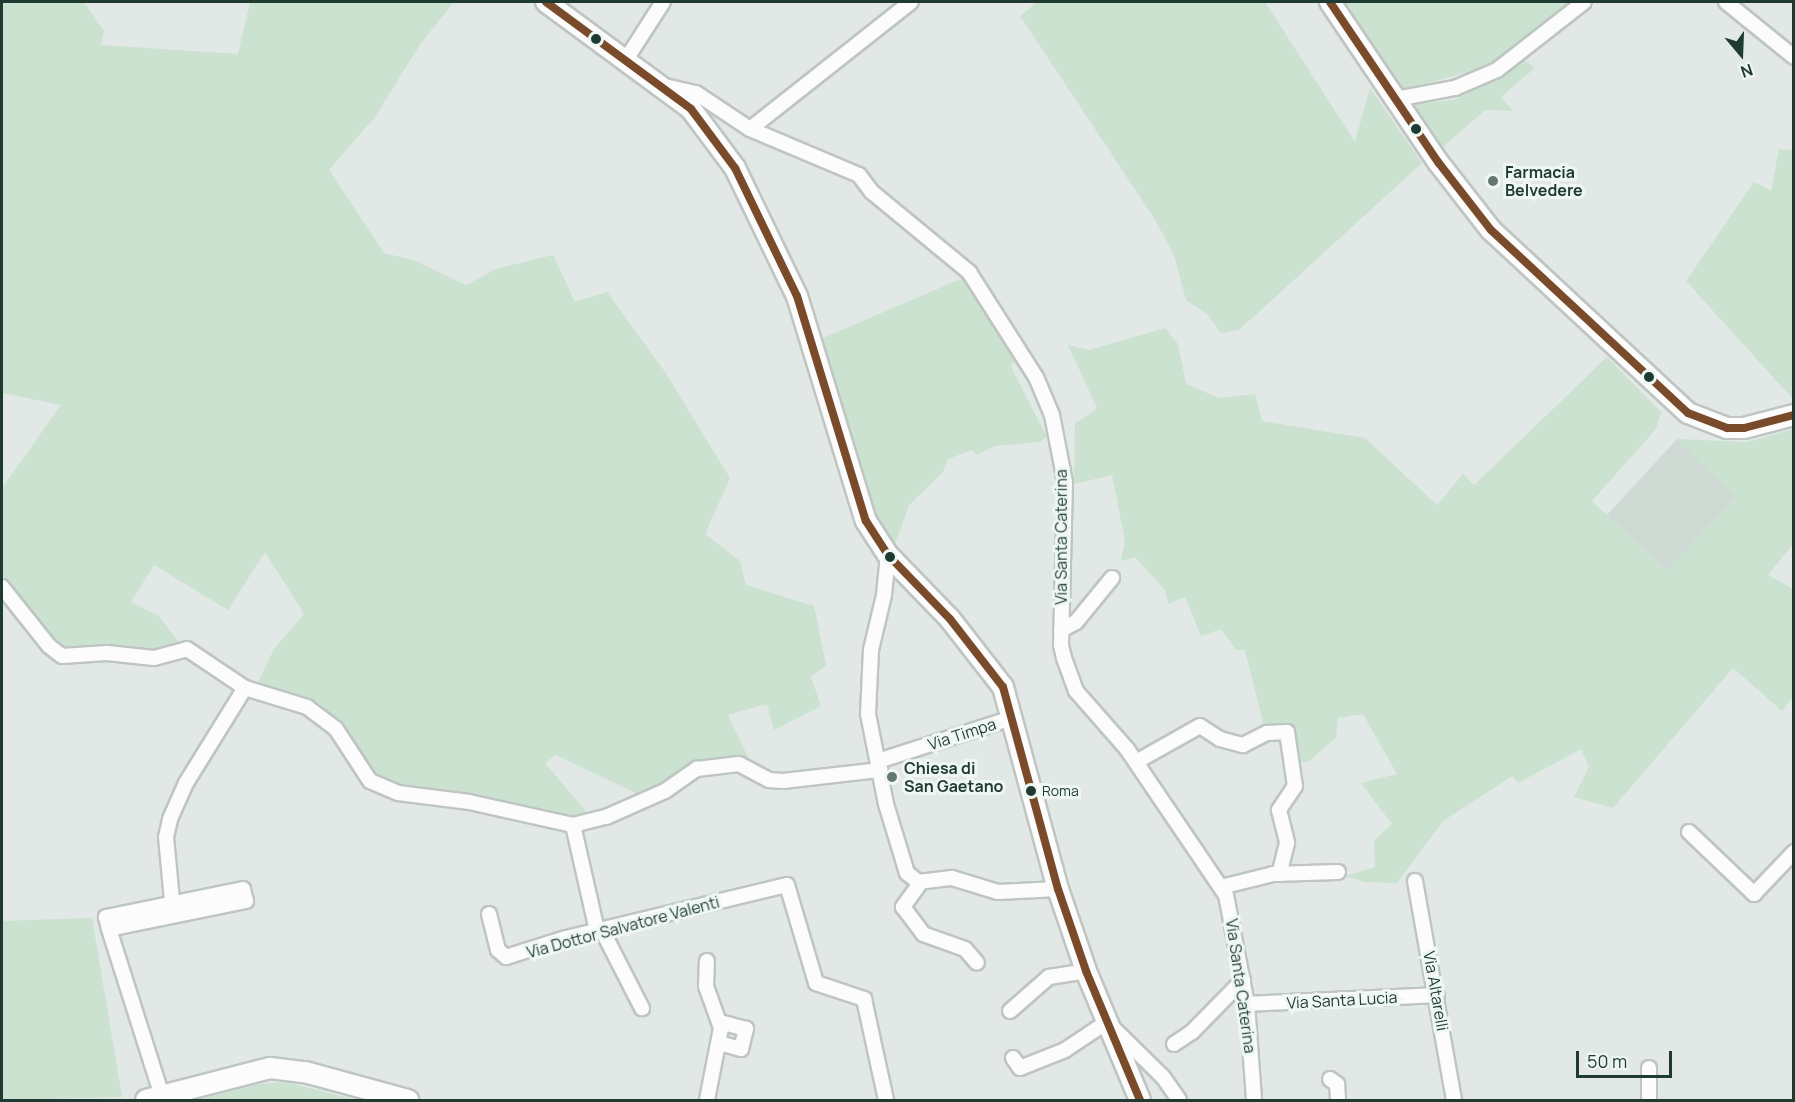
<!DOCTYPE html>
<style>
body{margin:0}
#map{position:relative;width:1795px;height:1102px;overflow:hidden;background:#e2e8e5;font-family:Manrope,sans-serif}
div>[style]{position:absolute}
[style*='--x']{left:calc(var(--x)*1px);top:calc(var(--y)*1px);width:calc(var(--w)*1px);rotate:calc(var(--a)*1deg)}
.built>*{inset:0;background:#cfdad4}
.green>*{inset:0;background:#cae2cf}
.roads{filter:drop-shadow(2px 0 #bfc5c2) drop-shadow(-2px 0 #bfc5c2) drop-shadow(0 2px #bfc5c2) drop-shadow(0 -2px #bfc5c2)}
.street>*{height:14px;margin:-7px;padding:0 7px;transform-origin:7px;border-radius:7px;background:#fbfcfb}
.secondary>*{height:20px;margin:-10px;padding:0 10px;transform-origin:10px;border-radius:10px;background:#fbfcfb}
.bus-1>*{height:8px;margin:-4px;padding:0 4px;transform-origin:4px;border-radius:4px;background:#7a4b2a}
.dots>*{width:16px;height:16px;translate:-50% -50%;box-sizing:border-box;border:3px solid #eff7f2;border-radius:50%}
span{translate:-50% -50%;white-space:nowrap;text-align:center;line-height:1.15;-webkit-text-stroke:6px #eff7f2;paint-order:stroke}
.bus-label{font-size:14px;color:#1f3b31}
.left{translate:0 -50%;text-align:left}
.poi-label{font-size:16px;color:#1f3b31;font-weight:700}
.street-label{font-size:16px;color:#1f3b31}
.frame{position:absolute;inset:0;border:3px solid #1f3b31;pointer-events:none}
.north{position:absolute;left:1711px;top:24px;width:60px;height:60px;-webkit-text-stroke:4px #eff7f2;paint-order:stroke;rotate:161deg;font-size:16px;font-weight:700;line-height:24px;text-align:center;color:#1f3b31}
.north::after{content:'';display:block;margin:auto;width:21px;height:27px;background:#1f3b31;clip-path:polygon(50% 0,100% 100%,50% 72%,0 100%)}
.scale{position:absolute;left:1576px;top:1051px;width:96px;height:27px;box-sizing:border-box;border:3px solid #1f3b31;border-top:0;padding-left:8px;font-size:18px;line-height:21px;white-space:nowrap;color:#1f3b31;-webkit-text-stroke:4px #eff7f2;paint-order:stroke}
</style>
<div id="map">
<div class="built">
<div style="clip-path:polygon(1677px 439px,1736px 497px,1667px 571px,1607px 515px)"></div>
</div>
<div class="green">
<div style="clip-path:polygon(2px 2px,84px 2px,104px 31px,101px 45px,238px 54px,250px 2px,454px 2px,421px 43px,375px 117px,329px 170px,384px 253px,416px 261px,466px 285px,496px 269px,553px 255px,575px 302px,607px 292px,665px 372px,730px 478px,705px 534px,740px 561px,746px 585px,814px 606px,826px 665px,811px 677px,821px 706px,774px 730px,767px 704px,728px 715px,748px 757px,689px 763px,665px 786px,640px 795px,556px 755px,545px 763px,589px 815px,561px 820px,508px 803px,392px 784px,367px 767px,336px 720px,320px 704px,258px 682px,274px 649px,304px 614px,265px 552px,228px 610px,154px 565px,131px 602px,159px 616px,180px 644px,153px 655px,66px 651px,54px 644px,2px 574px,2px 488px,61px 405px,2px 393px)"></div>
<div style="clip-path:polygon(1037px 2px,1265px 2px,1355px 142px,1370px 88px,1422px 163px,1239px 330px,1221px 333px,1207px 314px,1186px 300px,1174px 255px,1154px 218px,1020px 16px)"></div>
<div style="clip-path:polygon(1342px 2px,1572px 2px,1493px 65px,1402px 90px)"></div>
<div style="clip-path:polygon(1524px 60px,1535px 68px,1501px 97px,1513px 111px,1485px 110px,1442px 148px,1412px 104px,1454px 100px,1499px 78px)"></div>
<div style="clip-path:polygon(1793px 137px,1794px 399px,1793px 399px,1686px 281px,1754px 182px,1771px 191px,1779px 149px,1792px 150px)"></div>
<div style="clip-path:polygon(963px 278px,1015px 362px,1010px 365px,1047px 437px,1039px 442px,995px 446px,976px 455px,972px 450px,948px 459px,943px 472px,909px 505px,894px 547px,874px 517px,821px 339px)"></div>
<div style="clip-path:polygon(1165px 328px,1178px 344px,1186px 384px,1219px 398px,1255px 394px,1262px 421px,1365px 438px,1437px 505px,1463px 474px,1474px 485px,1607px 357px,1661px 412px,1656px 429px,1592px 501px,1667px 571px,1736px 497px,1677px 439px,1747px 442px,1793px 429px,1793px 544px,1768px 575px,1793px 589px,1793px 697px,1782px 711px,1733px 668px,1613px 808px,1574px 797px,1589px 767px,1581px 749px,1518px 783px,1512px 776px,1443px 821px,1397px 883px,1364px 882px,1345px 876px,1375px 867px,1374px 840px,1392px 824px,1361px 783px,1397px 774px,1363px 714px,1338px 718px,1336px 738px,1308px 762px,1299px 762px,1293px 724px,1265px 730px,1245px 650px,1236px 650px,1221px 629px,1201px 636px,1185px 597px,1168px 604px,1165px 590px,1135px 557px,1121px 561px,1125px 541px,1112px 475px,1074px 484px,1075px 424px,1097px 408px,1068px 345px,1089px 350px)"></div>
<div style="clip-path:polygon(92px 918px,122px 1097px,2px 1100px,2px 921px)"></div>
<div style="clip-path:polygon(285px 1082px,356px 1100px,197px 1100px,260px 1084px)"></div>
</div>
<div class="roads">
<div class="street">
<div style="--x:1726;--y:2;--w:87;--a:39"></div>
<div style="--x:625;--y:61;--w:70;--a:-57.2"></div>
<div style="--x:665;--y:86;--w:32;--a:13"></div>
<div style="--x:696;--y:93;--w:65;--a:33.7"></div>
<div style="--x:750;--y:129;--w:118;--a:22.9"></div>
<div style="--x:859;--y:175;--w:21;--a:53"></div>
<div style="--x:872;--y:192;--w:126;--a:39.5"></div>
<div style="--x:969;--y:272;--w:125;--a:57.5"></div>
<div style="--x:1036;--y:377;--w:41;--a:67.2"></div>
<div style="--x:1052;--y:415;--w:68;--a:79"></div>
<div style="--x:1065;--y:482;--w:163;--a:91.4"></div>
<div style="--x:1061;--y:645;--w:13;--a:77"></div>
<div style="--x:1064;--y:658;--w:35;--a:70"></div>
<div style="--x:1076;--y:691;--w:77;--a:48.7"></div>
<div style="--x:1127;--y:749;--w:176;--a:55.9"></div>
<div style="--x:1226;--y:895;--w:111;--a:79.1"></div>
<div style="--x:1247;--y:1004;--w:96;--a:85.8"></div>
<div style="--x:1396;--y:99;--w:60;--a:-10.6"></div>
<div style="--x:1455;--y:88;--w:46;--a:-23.2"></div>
<div style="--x:1497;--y:70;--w:110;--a:-38"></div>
<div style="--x:750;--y:129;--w:205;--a:-38.3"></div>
<div style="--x:888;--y:555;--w:40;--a:95.7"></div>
<div style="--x:884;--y:595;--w:57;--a:103.3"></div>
<div style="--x:871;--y:650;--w:64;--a:92.7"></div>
<div style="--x:868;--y:714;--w:92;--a:78.7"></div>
<div style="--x:886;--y:804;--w:72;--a:73.1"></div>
<div style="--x:907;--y:873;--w:14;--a:39"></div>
<div style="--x:918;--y:882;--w:34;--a:-7"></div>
<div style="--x:952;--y:878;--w:48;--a:16.9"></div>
<div style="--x:998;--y:892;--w:60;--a:-2.9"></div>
<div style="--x:2;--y:587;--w:75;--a:51.5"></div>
<div style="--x:49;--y:646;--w:16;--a:38"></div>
<div style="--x:62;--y:656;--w:45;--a:-3.8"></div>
<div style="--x:107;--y:653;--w:47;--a:6.1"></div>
<div style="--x:154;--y:658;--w:34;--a:-15"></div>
<div style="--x:187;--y:649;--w:70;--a:33.9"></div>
<div style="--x:245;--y:688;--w:65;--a:17"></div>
<div style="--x:307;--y:707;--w:36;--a:37"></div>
<div style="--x:336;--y:729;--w:62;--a:56.8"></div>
<div style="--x:370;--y:781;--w:30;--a:23"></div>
<div style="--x:398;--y:793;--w:72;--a:7.2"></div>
<div style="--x:469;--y:802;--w:107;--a:12.5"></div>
<div style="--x:573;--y:825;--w:34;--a:-14"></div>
<div style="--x:606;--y:817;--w:64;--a:-23.8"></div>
<div style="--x:665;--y:791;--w:39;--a:-35"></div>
<div style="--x:697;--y:769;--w:42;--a:-6.8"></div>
<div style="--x:739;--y:764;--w:34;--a:28"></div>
<div style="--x:769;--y:780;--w:14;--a:4"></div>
<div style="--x:783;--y:781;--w:98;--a:-6.5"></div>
<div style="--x:1061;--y:630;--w:17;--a:-28"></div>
<div style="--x:1076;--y:622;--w:57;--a:-50.7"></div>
<div style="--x:878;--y:761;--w:141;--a:-17.8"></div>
<div style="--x:1136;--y:762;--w:73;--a:-29.4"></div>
<div style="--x:1200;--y:726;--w:24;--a:33"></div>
<div style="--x:1220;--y:739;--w:24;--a:15"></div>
<div style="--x:1243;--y:745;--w:27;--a:-27"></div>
<div style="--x:1267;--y:733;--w:20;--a:-3"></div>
<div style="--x:1287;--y:732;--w:55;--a:81.6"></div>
<div style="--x:1295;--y:786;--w:29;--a:124"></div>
<div style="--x:1279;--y:810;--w:34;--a:76"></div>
<div style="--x:1287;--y:843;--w:32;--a:104"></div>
<div style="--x:573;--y:825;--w:109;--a:77.2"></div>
<div style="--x:1689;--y:832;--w:90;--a:43.6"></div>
<div style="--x:1754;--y:894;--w:58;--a:-46.4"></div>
<div style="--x:1415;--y:881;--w:222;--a:79.9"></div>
<div style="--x:921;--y:882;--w:31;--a:126"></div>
<div style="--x:903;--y:907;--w:34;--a:53"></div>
<div style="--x:923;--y:934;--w:45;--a:19.7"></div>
<div style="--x:965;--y:949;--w:18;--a:49"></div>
<div style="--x:1221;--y:887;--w:54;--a:-14"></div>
<div style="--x:1273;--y:874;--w:65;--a:-1.8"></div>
<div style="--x:173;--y:911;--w:74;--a:-95.4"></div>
<div style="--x:166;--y:837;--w:18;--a:-77"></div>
<div style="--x:170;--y:819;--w:39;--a:-66"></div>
<div style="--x:186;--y:783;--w:112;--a:-58.2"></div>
<div style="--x:489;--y:914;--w:37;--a:76"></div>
<div style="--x:498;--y:950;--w:11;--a:41"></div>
<div style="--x:506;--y:957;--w:63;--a:-17.6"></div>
<div style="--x:566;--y:938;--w:227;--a:-13.5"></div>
<div style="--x:787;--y:885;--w:102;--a:73.5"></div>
<div style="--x:816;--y:983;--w:51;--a:18.4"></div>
<div style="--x:864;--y:999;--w:103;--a:77.7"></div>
<div style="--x:109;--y:929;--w:140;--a:-11.6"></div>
<div style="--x:246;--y:901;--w:12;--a:-104"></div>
<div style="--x:243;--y:889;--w:140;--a:168.4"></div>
<div style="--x:106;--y:917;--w:12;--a:76"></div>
<div style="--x:109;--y:929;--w:175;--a:72.4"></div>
<div style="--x:602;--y:930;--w:88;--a:62.9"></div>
<div style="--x:1247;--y:1004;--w:190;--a:-2.7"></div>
<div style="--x:1010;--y:1011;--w:52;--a:-41.1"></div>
<div style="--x:1049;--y:977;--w:37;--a:-9"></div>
<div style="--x:719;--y:1043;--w:23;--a:15"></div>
<div style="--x:741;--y:1049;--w:21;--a:-76"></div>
<div style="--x:746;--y:1029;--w:28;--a:-165"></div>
<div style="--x:1174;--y:1044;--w:22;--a:-34"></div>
<div style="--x:1192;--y:1032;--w:73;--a:-45.6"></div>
<div style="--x:1013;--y:1058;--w:12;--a:55"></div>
<div style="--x:1020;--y:1068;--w:48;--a:-21.8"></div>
<div style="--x:1065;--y:1050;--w:50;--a:-33.7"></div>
<div style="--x:1107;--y:1022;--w:78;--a:44.5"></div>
<div style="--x:1163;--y:1077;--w:28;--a:55"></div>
<div style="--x:1330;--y:1079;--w:9;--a:36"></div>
<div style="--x:1337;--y:1084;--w:16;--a:86"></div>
<div style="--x:707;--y:1100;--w:73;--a:-79"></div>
<div style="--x:721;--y:1028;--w:45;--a:-109.7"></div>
<div style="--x:706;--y:986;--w:25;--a:-88"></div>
<div style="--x:1649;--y:1100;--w:32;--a:-90"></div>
</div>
<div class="secondary">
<div style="--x:546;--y:2;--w:180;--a:36.4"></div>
<div style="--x:691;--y:109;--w:74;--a:53.3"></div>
<div style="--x:735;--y:168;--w:142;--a:64.2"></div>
<div style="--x:797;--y:296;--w:235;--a:73"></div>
<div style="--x:866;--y:521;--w:40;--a:57.1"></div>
<div style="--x:888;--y:555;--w:89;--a:45.9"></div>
<div style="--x:950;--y:619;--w:86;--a:52.1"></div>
<div style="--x:1003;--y:687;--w:209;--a:74.8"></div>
<div style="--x:1058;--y:889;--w:87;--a:71.1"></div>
<div style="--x:1086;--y:971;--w:140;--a:67.3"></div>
<div style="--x:1330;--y:2;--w:193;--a:56"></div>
<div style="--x:1438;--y:162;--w:86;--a:52.1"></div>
<div style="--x:1491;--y:230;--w:269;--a:42.9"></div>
<div style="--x:1688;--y:413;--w:42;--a:21"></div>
<div style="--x:1727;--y:428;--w:17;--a:0"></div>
<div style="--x:1744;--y:428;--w:52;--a:-14.6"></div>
<div style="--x:146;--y:1100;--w:128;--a:-14.5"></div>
<div style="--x:270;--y:1068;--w:35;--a:7"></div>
<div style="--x:305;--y:1072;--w:107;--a:15.2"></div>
</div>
</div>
<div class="bus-1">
<div style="--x:546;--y:2;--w:180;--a:36.4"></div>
<div style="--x:691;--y:109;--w:74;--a:53.3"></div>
<div style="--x:735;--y:168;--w:142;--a:64.2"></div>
<div style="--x:797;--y:296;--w:235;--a:73"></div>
<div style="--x:866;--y:521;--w:40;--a:57.1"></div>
<div style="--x:888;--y:555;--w:89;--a:45.9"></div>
<div style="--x:950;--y:619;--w:86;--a:52.1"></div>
<div style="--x:1003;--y:687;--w:209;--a:74.8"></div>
<div style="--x:1058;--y:889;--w:87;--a:71.1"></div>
<div style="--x:1086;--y:971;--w:140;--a:67.3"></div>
<div style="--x:1330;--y:2;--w:193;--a:56"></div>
<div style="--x:1438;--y:162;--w:86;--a:52.1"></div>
<div style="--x:1491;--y:230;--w:269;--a:42.9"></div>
<div style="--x:1688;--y:413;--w:42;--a:21"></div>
<div style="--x:1727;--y:428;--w:17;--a:0"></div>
<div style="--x:1744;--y:428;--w:52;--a:-14.6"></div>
</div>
<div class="dots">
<div style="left:596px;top:39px;background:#1f3b31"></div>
<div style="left:1416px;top:129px;background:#1f3b31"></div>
<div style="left:1493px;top:181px;background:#637870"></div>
<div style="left:1649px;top:377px;background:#1f3b31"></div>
<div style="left:890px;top:557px;background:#1f3b31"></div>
<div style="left:892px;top:777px;background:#637870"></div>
<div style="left:1031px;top:791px;background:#1f3b31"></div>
</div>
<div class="bus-label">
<span class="left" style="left:1042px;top:791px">Roma</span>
</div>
<div class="poi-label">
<span class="left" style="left:1505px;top:181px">Farmacia<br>Belvedere</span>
<span class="left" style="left:904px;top:777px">Chiesa di<br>San Gaetano</span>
</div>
<div class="street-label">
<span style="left:1061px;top:537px;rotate:-90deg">Via Santa Caterina</span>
<span style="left:962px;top:734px;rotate:-18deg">Via Timpa</span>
<span style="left:623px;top:927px;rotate:-15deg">Via Dottor Salvatore Valenti</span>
<span style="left:1241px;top:986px;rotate:82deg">Via Santa Caterina</span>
<span style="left:1436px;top:991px;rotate:80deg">Via Altarelli</span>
<span style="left:1342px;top:1000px;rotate:-3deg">Via Santa Lucia</span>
</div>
<div class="frame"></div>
<div class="north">N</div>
<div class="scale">50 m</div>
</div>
